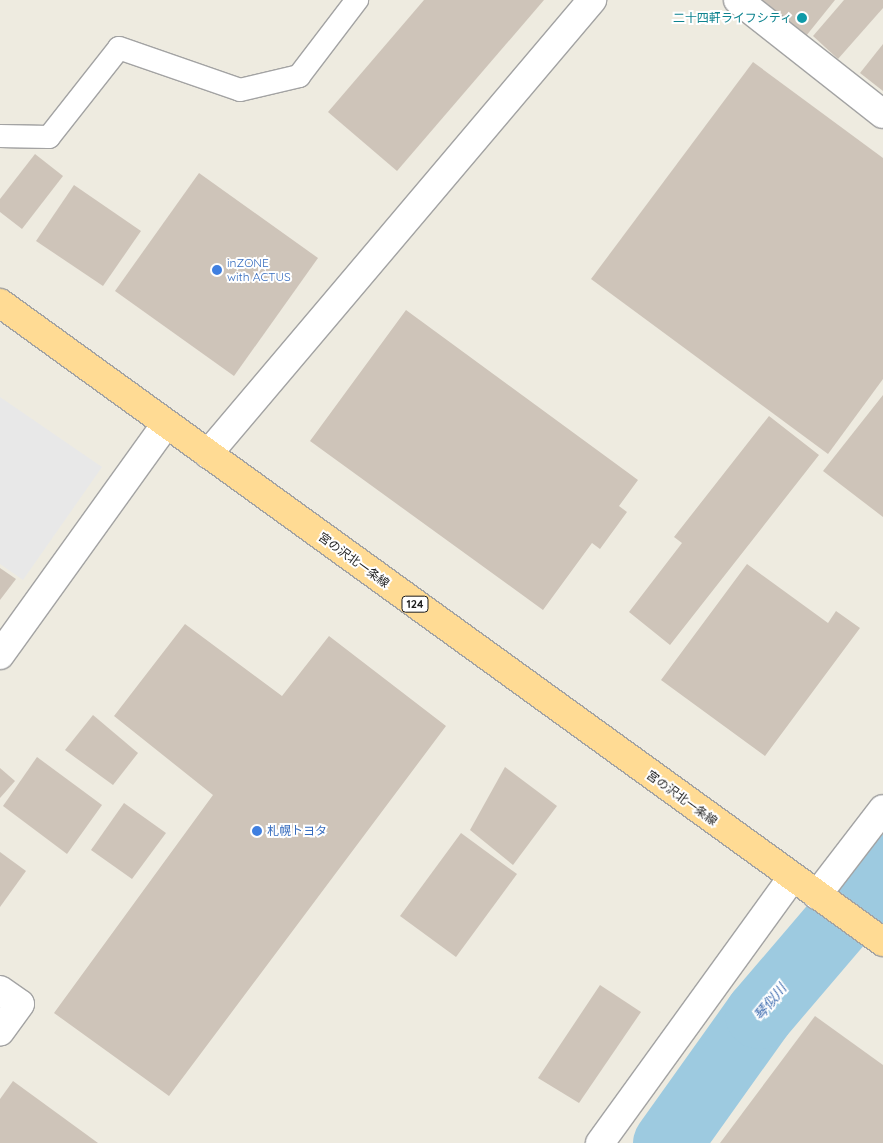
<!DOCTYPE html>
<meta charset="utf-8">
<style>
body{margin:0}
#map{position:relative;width:883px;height:1143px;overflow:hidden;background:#eeebe0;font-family:Quicksand,"Noto Sans JP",sans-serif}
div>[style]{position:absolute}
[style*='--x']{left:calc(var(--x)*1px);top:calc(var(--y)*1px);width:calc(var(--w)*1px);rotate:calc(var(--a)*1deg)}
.parking>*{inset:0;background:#e8e8e8}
.river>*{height:69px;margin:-34.5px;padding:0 34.5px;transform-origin:34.5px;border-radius:34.5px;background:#9dcae0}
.building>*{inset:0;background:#cec4b9}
.roads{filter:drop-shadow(1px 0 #a3a3a3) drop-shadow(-1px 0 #a3a3a3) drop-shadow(0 1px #a3a3a3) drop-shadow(0 -1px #a3a3a3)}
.service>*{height:22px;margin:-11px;padding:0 11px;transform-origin:11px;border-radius:11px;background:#fff}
.minor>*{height:28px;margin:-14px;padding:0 14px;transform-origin:14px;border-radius:14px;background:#fff}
.primary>*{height:28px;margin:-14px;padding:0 14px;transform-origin:14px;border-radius:14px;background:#ffdb94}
.dots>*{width:14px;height:14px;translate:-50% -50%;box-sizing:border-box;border:2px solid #fff;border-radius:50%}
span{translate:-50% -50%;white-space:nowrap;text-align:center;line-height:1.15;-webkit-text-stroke:4px #fff;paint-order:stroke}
.shield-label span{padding:1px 4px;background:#fff;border:1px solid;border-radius:4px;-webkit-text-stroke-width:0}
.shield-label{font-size:11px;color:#1c1c1c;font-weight:700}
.culture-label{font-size:12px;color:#0d838f}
.right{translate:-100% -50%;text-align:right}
.shop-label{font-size:12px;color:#366cbe}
.left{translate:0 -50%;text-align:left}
.street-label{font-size:12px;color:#1c1c1c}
.water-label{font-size:14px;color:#426fb1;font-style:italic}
</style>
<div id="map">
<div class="parking">
<div style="clip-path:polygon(0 397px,102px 467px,23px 580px,0 564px)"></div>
</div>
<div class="river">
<div style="--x:667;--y:1143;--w:158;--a:-54.5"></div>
<div style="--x:759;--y:1014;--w:191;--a:-49.5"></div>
</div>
<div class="building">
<div style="clip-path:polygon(424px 0,544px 0,397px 171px,328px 112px)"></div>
<div style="clip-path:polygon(761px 0,835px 0,806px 36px)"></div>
<div style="clip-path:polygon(844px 0,883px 0,883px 8px,838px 59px,813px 36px)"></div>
<div style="clip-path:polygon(883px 44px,883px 91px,860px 73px)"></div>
<div style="clip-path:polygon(753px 62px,883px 158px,883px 379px,828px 454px,591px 279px)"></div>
<div style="clip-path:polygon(35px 154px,63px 176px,22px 229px,0 212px,0 199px)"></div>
<div style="clip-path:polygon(199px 173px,318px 258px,234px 376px,115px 291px)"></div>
<div style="clip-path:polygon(74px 185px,141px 231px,103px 286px,36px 241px)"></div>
<div style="clip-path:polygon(406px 310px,638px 480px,619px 506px,627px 512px,600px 549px,592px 543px,543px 610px,310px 441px)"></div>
<div style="clip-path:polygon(883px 395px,883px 517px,823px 471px)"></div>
<div style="clip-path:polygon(769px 416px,819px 455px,670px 645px,629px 612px,682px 543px,674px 537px)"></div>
<div style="clip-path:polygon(747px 564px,828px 623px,836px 611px,860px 628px,765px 756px,661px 680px)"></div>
<div style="clip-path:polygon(0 568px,16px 579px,0 600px)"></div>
<div style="clip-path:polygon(185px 624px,282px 696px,329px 636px,446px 726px,169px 1096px,54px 1013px,213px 795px,114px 716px)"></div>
<div style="clip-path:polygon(93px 715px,138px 753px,113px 785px,65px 750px)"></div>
<div style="clip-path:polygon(37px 757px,102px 805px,67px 854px,3px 806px)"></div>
<div style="clip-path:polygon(505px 767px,557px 806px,513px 865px,470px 830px)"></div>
<div style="clip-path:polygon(0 768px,15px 781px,0 798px)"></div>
<div style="clip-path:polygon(124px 803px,166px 833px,132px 879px,91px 850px)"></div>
<div style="clip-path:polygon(461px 833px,517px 874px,456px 957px,400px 916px)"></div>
<div style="clip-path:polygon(0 852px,26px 871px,0 907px)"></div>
<div style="clip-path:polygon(600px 985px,641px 1012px,579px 1103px,538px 1078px)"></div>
<div style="clip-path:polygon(815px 1016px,883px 1065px,883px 1143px,720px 1143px)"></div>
<div style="clip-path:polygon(13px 1081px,98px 1143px,0 1143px,0 1099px)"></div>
</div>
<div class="roads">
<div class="service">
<div style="--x:0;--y:136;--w:49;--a:1.2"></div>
<div style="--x:49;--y:137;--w:113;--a:-51.8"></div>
<div style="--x:119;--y:48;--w:128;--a:19.1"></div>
<div style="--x:240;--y:90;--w:61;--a:-13.3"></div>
<div style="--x:299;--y:76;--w:96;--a:-52.7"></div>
</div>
<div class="minor">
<div style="--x:738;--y:0;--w:184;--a:38.2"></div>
<div style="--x:208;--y:454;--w:595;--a:-49.77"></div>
<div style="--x:0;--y:655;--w:284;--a:-54.3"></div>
<div style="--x:817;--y:895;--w:108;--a:-52.5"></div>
<div style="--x:0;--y:990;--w:24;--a:35"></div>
<div style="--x:20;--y:1004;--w:34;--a:126"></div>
<div style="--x:600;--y:1143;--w:327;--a:-54.1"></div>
</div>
<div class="primary">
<div style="--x:0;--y:303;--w:1090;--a:35.89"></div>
</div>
</div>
<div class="dots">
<div style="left:802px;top:18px;background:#0f9aa8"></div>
<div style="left:217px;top:270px;background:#3f7fe0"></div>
<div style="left:257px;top:831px;background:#3f7fe0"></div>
</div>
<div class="shield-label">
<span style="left:415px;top:604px">124</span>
</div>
<div class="culture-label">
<span class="right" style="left:792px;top:18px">二十四軒ライフシティ</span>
</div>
<div class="shop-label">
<span class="left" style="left:227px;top:270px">inZONE<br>with ACTUS</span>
<span class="left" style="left:267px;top:831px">札幌トヨタ</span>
</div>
<div class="street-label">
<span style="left:354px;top:560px;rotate:36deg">宮の沢北一条線</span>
<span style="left:682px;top:798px;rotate:36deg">宮の沢北一条線</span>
</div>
<div class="water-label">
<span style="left:770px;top:1002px;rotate:-51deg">琴似川</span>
</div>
</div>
